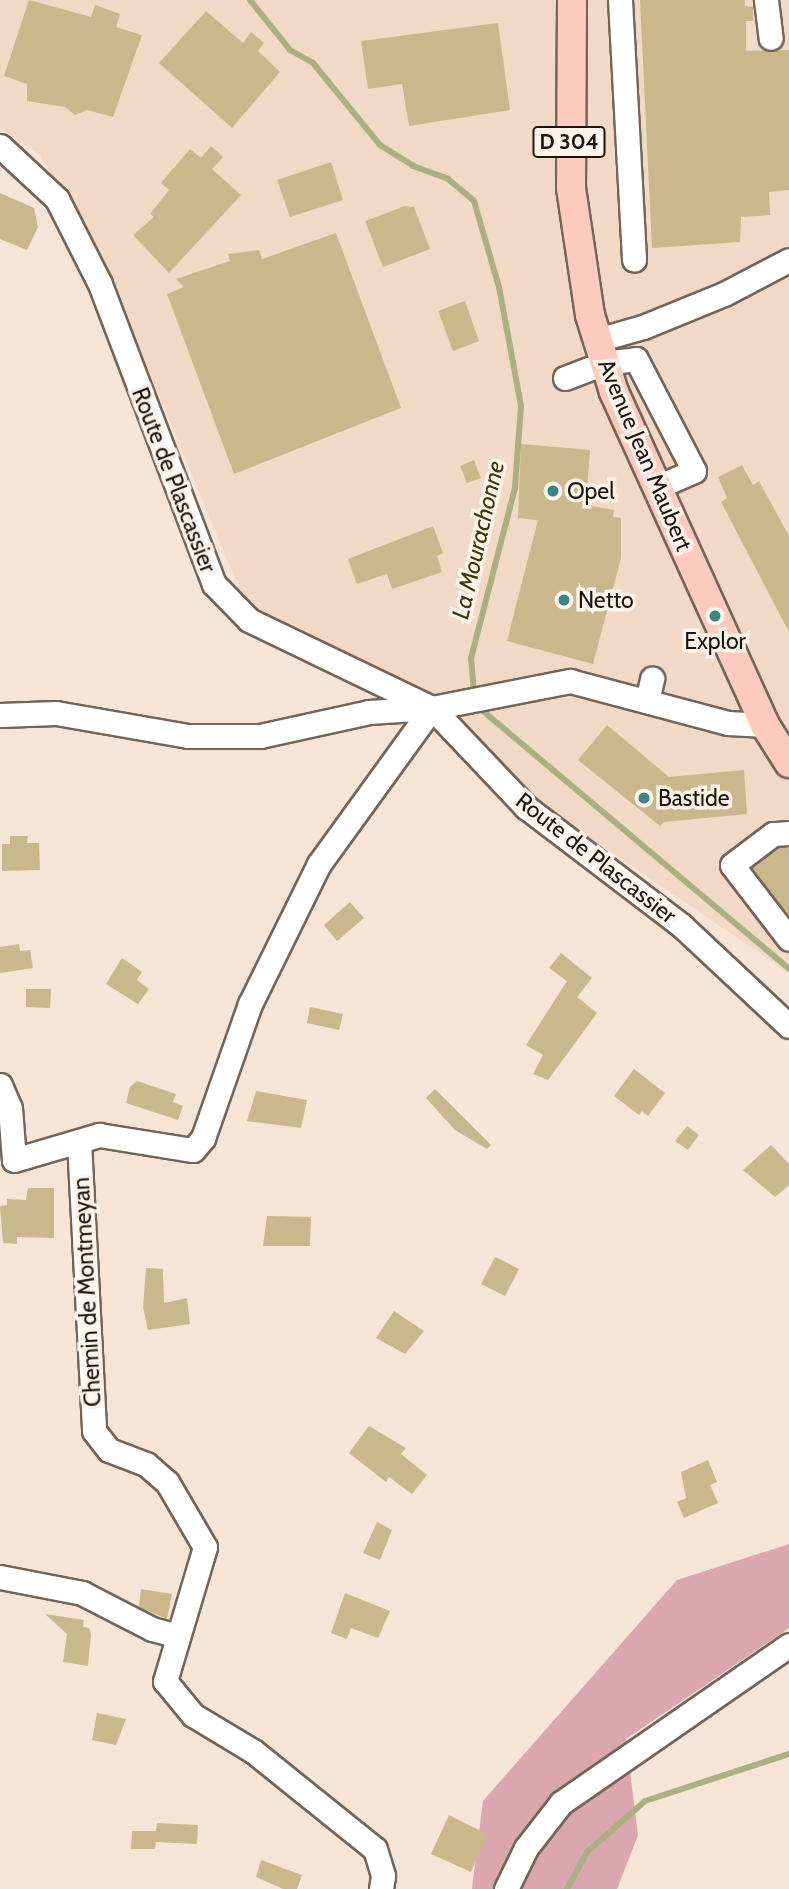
<!DOCTYPE html>
<style>
body{margin:0}
#map{position:relative;width:789px;height:1889px;overflow:hidden;background:#f6e4d6;font-family:Cabin,sans-serif}
div>[style]{position:absolute}
[style*='--x']{left:calc(var(--x)*1px);top:calc(var(--y)*1px);width:calc(var(--w)*1px);rotate:calc(var(--a)*1deg)}
.built>*{inset:0;background:#f1d9c6}
.green>*{inset:0;background:#daa6af}
.stream>*{height:6px;margin:-3px;padding:0 3px;transform-origin:3px;border-radius:3px;background:#aab082}
.building>*{inset:0;background:#cab78b}
.roads{filter:drop-shadow(2px 0 #736458) drop-shadow(-2px 0 #736458) drop-shadow(0 2px #736458) drop-shadow(0 -2px #736458)}
.minor>*{height:23px;margin:-11.5px;padding:0 11.5px;transform-origin:11.5px;border-radius:11.5px;background:#fff}
.major>*{height:28px;margin:-14px;padding:0 14px;transform-origin:14px;border-radius:14px;background:#fdcabe}
.dots>*{width:19px;height:19px;translate:-50% -50%;box-sizing:border-box;border:4px solid #fef3eb;border-radius:50%}
span{translate:-50% -50%;white-space:nowrap;text-align:center;line-height:1.15;-webkit-text-stroke:7px #fef3eb;paint-order:stroke}
.shield-label span{padding:2px 5px;background:#fef3eb;border:2px solid;border-radius:5px;-webkit-text-stroke-width:0}
.shield-label{font-size:21px;color:#1b1510;font-weight:700}
.street-label{font-size:23px;color:#1b1510}
.poi-label{font-size:23px;color:#1b1510}
.left{translate:0 -50%;text-align:left}
.water-label{font-size:24px;color:#373b02;font-style:italic}
</style>
<div id="map">
<div class="built">
<div style="clip-path:polygon(0 0,789px 0,789px 973px,245px 603px,103px 260px,40px 155px,0 128px)"></div>
</div>
<div class="green">
<div style="clip-path:polygon(789px 1544px,789px 1628px,626px 1739px,638px 1835px,617px 1889px,472px 1889px,483px 1801px,677px 1580px)"></div>
</div>
<div class="stream">
<div style="--x:250;--y:0;--w:64;--a:51.3"></div>
<div style="--x:290;--y:50;--w:26;--a:29"></div>
<div style="--x:313;--y:63;--w:106;--a:50.7"></div>
<div style="--x:380;--y:145;--w:39;--a:32"></div>
<div style="--x:413;--y:166;--w:37;--a:20"></div>
<div style="--x:448;--y:179;--w:34;--a:40"></div>
<div style="--x:474;--y:201;--w:90;--a:73.8"></div>
<div style="--x:499;--y:287;--w:121;--a:79.5"></div>
<div style="--x:521;--y:406;--w:82;--a:94.2"></div>
<div style="--x:515;--y:488;--w:176;--a:104.5"></div>
<div style="--x:471;--y:658;--w:38;--a:85"></div>
<div style="--x:477;--y:706;--w:408;--a:40.1"></div>
<div style="--x:567;--y:1889;--w:42;--a:-61.6"></div>
<div style="--x:587;--y:1852;--w:77;--a:-41.3"></div>
<div style="--x:645;--y:1801;--w:151;--a:-18.1"></div>
</div>
<div class="building">
<div style="clip-path:polygon(29px 0,91px 17px,95px 5px,120px 14px,116px 27px,142px 35px,113px 117px,87px 110px,75px 115px,65px 107px,27px 101px,27px 84px,4px 76px)"></div>
<div style="clip-path:polygon(640px 0,745px 0,745px 6px,753px 7px,753px 21px,746px 21px,746px 51px,789px 50px,789px 190px,769px 192px,770px 215px,741px 217px,740px 242px,652px 248px)"></div>
<div style="clip-path:polygon(206px 11px,243px 43px,251px 32px,264px 43px,258px 51px,280px 72px,232px 128px,159px 63px)"></div>
<div style="clip-path:polygon(498px 23px,510px 110px,409px 126px,402px 84px,368px 89px,361px 41px)"></div>
<div style="clip-path:polygon(211px 146px,223px 157px,212px 169px,241px 195px,169px 273px,133px 235px,154px 217px,150px 214px,169px 190px,161px 183px,190px 149px,201px 158px)"></div>
<div style="clip-path:polygon(331px 162px,343px 200px,290px 217px,277px 180px)"></div>
<div style="clip-path:polygon(0 193px,34px 208px,38px 227px,27px 250px,0 239px)"></div>
<div style="clip-path:polygon(405px 206px,414px 207px,430px 249px,383px 267px,365px 221px)"></div>
<div style="clip-path:polygon(336px 233px,401px 408px,234px 474px,167px 294px,184px 287px,176px 279px,230px 261px,228px 254px,259px 250px,262px 259px)"></div>
<div style="clip-path:polygon(465px 301px,479px 341px,453px 351px,438px 311px)"></div>
<div style="clip-path:polygon(521px 444px,590px 450px,586px 505px,614px 510px,613px 517px,621px 518px,621px 558px,593px 664px,507px 641px,538px 520px,518px 518px)"></div>
<div style="clip-path:polygon(474px 460px,481px 478px,467px 483px,460px 466px)"></div>
<div style="clip-path:polygon(742px 465px,753px 485px,759px 481px,789px 536px,789px 632px,721px 502px,727px 498px,718px 477px)"></div>
<div style="clip-path:polygon(433px 526px,443px 553px,437px 556px,442px 572px,392px 589px,387px 574px,357px 584px,348px 559px)"></div>
<div style="clip-path:polygon(607px 725px,669px 777px,744px 770px,747px 814px,664px 822px,660px 826px,578px 760px)"></div>
<div style="clip-path:polygon(10px 836px,28px 836px,27px 843px,39px 843px,40px 870px,2px 871px,2px 844px,10px 844px)"></div>
<div style="clip-path:polygon(787px 847px,789px 850px,789px 916px,752px 868px,778px 848px)"></div>
<div style="clip-path:polygon(350px 902px,364px 918px,337px 941px,324px 925px)"></div>
<div style="clip-path:polygon(19px 944px,20px 951px,30px 950px,33px 968px,0 973px,0 947px)"></div>
<div style="clip-path:polygon(561px 953px,592px 978px,577px 997px,597px 1013px,548px 1080px,533px 1074px,543px 1055px,526px 1045px,567px 981px,549px 968px)"></div>
<div style="clip-path:polygon(122px 958px,142px 972px,137px 980px,149px 989px,138px 1004px,106px 984px)"></div>
<div style="clip-path:polygon(26px 989px,51px 989px,50px 1008px,26px 1007px)"></div>
<div style="clip-path:polygon(310px 1007px,343px 1014px,339px 1030px,307px 1023px)"></div>
<div style="clip-path:polygon(634px 1069px,665px 1093px,648px 1116px,642px 1111px,639px 1115px,614px 1096px)"></div>
<div style="clip-path:polygon(137px 1081px,176px 1094px,173px 1102px,183px 1106px,178px 1120px,126px 1103px,130px 1087px)"></div>
<div style="clip-path:polygon(435px 1089px,491px 1145px,487px 1149px,455px 1130px,426px 1098px)"></div>
<div style="clip-path:polygon(256px 1091px,307px 1100px,301px 1128px,247px 1121px)"></div>
<div style="clip-path:polygon(687px 1126px,699px 1135px,688px 1150px,675px 1141px)"></div>
<div style="clip-path:polygon(771px 1145px,789px 1164px,789px 1185px,775px 1197px,743px 1170px)"></div>
<div style="clip-path:polygon(28px 1188px,54px 1188px,54px 1238px,17px 1237px,17px 1244px,3px 1243px,0 1206px,7px 1205px,7px 1199px,26px 1200px)"></div>
<div style="clip-path:polygon(267px 1216px,311px 1217px,310px 1246px,263px 1246px)"></div>
<div style="clip-path:polygon(495px 1257px,519px 1269px,505px 1296px,481px 1284px)"></div>
<div style="clip-path:polygon(146px 1268px,163px 1269px,164px 1303px,187px 1298px,190px 1324px,148px 1330px,143px 1307px)"></div>
<div style="clip-path:polygon(394px 1311px,424px 1331px,405px 1354px,376px 1338px)"></div>
<div style="clip-path:polygon(369px 1426px,406px 1448px,401px 1454px,427px 1475px,412px 1494px,389px 1477px,386px 1482px,349px 1453px)"></div>
<div style="clip-path:polygon(708px 1460px,717px 1482px,710px 1485px,718px 1503px,684px 1518px,677px 1502px,686px 1498px,681px 1472px)"></div>
<div style="clip-path:polygon(377px 1522px,392px 1530px,380px 1560px,363px 1553px)"></div>
<div style="clip-path:polygon(141px 1589px,172px 1594px,167px 1619px,139px 1607px)"></div>
<div style="clip-path:polygon(345px 1593px,390px 1611px,378px 1638px,351px 1628px,347px 1639px,331px 1633px)"></div>
<div style="clip-path:polygon(45px 1614px,84px 1620px,83px 1627px,89px 1628px,91px 1634px,88px 1666px,63px 1662px,67px 1634px)"></div>
<div style="clip-path:polygon(97px 1713px,126px 1719px,116px 1745px,92px 1740px)"></div>
<div style="clip-path:polygon(449px 1815px,487px 1834px,471px 1872px,431px 1854px)"></div>
<div style="clip-path:polygon(157px 1823px,198px 1825px,197px 1844px,156px 1842px,155px 1849px,131px 1849px,132px 1831px,156px 1831px)"></div>
<div style="clip-path:polygon(261px 1860px,302px 1875px,297px 1889px,283px 1889px,256px 1877px)"></div>
</div>
<div class="roads">
<div class="minor">
<div style="--x:620;--y:0;--w:260;--a:86.9"></div>
<div style="--x:766;--y:0;--w:38;--a:83"></div>
<div style="--x:0;--y:146;--w:78;--a:42.9"></div>
<div style="--x:57;--y:199;--w:95;--a:63.2"></div>
<div style="--x:100;--y:284;--w:321;--a:69.2"></div>
<div style="--x:214;--y:584;--w:50;--a:45.8"></div>
<div style="--x:249;--y:620;--w:203;--a:25.7"></div>
<div style="--x:432;--y:708;--w:137;--a:46.5"></div>
<div style="--x:526;--y:807;--w:196;--a:37.3"></div>
<div style="--x:682;--y:926;--w:146;--a:43.1"></div>
<div style="--x:597;--y:340;--w:48;--a:-15.8"></div>
<div style="--x:643;--y:327;--w:87;--a:-22.2"></div>
<div style="--x:724;--y:294;--w:73;--a:-27.6"></div>
<div style="--x:565;--y:378;--w:42;--a:-21"></div>
<div style="--x:604;--y:363;--w:32;--a:-7"></div>
<div style="--x:636;--y:359;--w:126;--a:62.6"></div>
<div style="--x:694;--y:471;--w:40;--a:156.6"></div>
<div style="--x:647;--y:701;--w:23;--a:-77"></div>
<div style="--x:0;--y:715;--w:56;--a:-2"></div>
<div style="--x:56;--y:713;--w:134;--a:9.9"></div>
<div style="--x:188;--y:736;--w:72;--a:0"></div>
<div style="--x:260;--y:736;--w:112;--a:-12.4"></div>
<div style="--x:369;--y:712;--w:63;--a:-3.6"></div>
<div style="--x:432;--y:708;--w:141;--a:-11.1"></div>
<div style="--x:570;--y:681;--w:163;--a:14.9"></div>
<div style="--x:728;--y:723;--w:37;--a:3"></div>
<div style="--x:789;--y:833;--w:16;--a:176"></div>
<div style="--x:773;--y:834;--w:51;--a:142.9"></div>
<div style="--x:732;--y:865;--w:93;--a:52.4"></div>
<div style="--x:0;--y:1085;--w:25;--a:67"></div>
<div style="--x:10;--y:1108;--w:52;--a:85.6"></div>
<div style="--x:14;--y:1160;--w:89;--a:-16.4"></div>
<div style="--x:99;--y:1135;--w:95;--a:9.1"></div>
<div style="--x:193;--y:1150;--w:16;--a:-50"></div>
<div style="--x:203;--y:1138;--w:142;--a:-70.7"></div>
<div style="--x:250;--y:1004;--w:156;--a:-63.8"></div>
<div style="--x:319;--y:864;--w:193;--a:-54.1"></div>
<div style="--x:79;--y:1142;--w:289;--a:87"></div>
<div style="--x:94;--y:1431;--w:24;--a:52"></div>
<div style="--x:109;--y:1450;--w:40;--a:21"></div>
<div style="--x:146;--y:1464;--w:28;--a:41"></div>
<div style="--x:167;--y:1482;--w:75;--a:59.7"></div>
<div style="--x:205;--y:1547;--w:140;--a:106.6"></div>
<div style="--x:165;--y:1681;--w:44;--a:50.5"></div>
<div style="--x:193;--y:1715;--w:70;--a:31"></div>
<div style="--x:253;--y:1751;--w:156;--a:38.8"></div>
<div style="--x:375;--y:1849;--w:28;--a:73"></div>
<div style="--x:383;--y:1876;--w:13;--a:99"></div>
<div style="--x:0;--y:1577;--w:84;--a:11"></div>
<div style="--x:82;--y:1593;--w:79;--a:27.2"></div>
<div style="--x:152;--y:1629;--w:27;--a:15"></div>
<div style="--x:506;--y:1889;--w:46;--a:-64"></div>
<div style="--x:526;--y:1848;--w:57;--a:-52.1"></div>
<div style="--x:561;--y:1803;--w:277;--a:-34.7"></div>
</div>
<div class="major">
<div style="--x:572;--y:0;--w:188;--a:90.3"></div>
<div style="--x:571;--y:188;--w:128;--a:81.5"></div>
<div style="--x:590;--y:315;--w:81;--a:72.7"></div>
<div style="--x:614;--y:392;--w:366;--a:65.6"></div>
<div style="--x:765;--y:725;--w:45;--a:57.7"></div>
</div>
</div>
<div class="dots">
<div style="left:553px;top:491px;background:#3c8482"></div>
<div style="left:564px;top:600px;background:#3c8482"></div>
<div style="left:715px;top:616px;background:#3c8482"></div>
<div style="left:644px;top:798px;background:#3c8482"></div>
</div>
<div class="shield-label">
<span style="left:569px;top:142px">D 304</span>
</div>
<div class="street-label">
<span style="left:645px;top:455px;rotate:67deg">Avenue Jean Maubert</span>
<span style="left:174px;top:480px;rotate:69deg">Route de Plascassier</span>
<span style="left:596px;top:858px;rotate:38deg">Route de Plascassier</span>
<span style="left:87px;top:1292px;rotate:-93deg">Chemin de Montmeyan</span>
</div>
<div class="poi-label">
<span class="left" style="left:567px;top:491px">Opel</span>
<span class="left" style="left:578px;top:600px">Netto</span>
<span style="left:715px;top:641px">Explor</span>
<span class="left" style="left:658px;top:798px">Bastide</span>
</div>
<div class="water-label">
<span style="left:478px;top:540px;rotate:-77deg">La Mourachonne</span>
</div>
</div>
